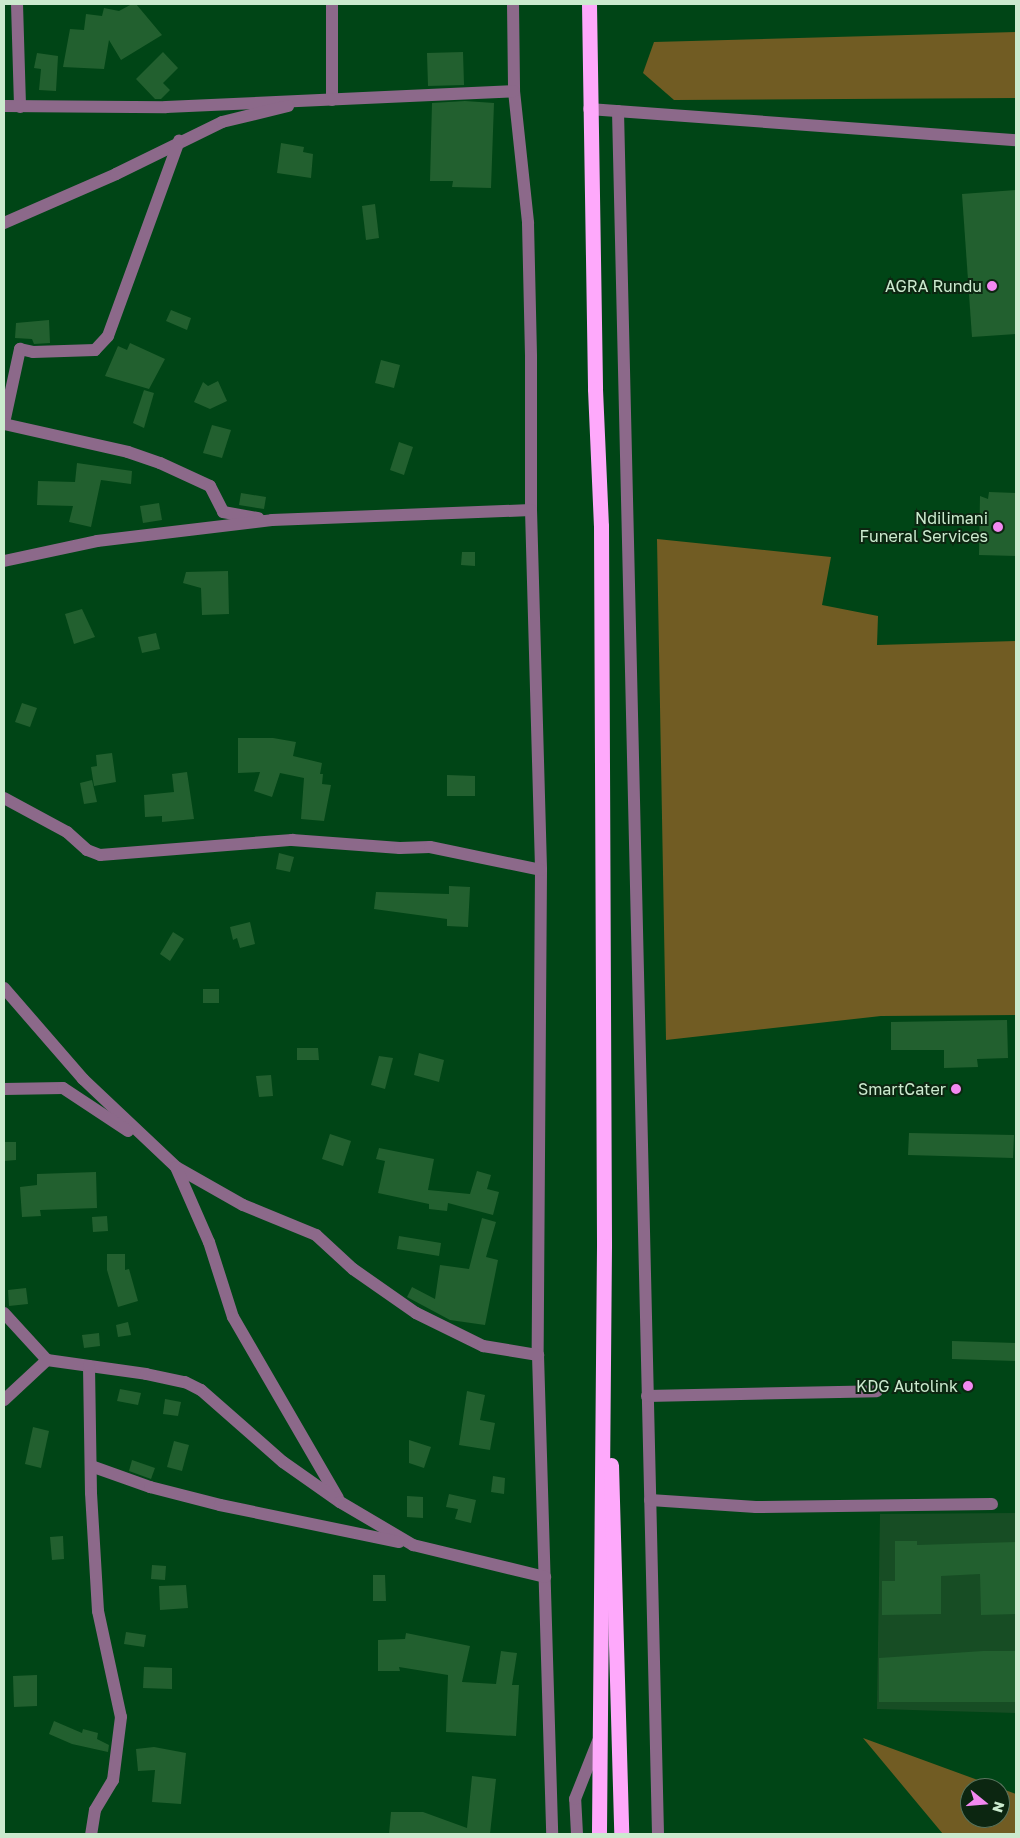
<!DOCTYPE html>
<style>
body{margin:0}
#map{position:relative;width:1020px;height:1838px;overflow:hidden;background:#004516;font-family:"Golos Text",sans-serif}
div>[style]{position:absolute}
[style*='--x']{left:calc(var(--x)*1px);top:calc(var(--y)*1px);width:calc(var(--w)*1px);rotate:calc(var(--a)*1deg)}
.built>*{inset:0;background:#174d24}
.green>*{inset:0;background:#715c23}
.building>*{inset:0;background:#22602f}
.minor>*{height:12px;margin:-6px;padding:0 6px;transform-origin:6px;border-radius:6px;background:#8c698a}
.highway>*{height:15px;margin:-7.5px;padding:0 7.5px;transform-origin:7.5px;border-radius:7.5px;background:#fea9fb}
.dots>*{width:14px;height:14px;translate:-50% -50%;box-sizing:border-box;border:2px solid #0c2611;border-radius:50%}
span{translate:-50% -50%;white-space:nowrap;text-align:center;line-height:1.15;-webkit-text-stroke:4px #0c2611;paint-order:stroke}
.poi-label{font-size:16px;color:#cbeace}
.right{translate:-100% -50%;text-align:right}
.frame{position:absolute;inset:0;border:5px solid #cbeace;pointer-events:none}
.north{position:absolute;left:960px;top:1778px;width:50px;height:50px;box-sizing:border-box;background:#0c2611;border:1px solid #58745d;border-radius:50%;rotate:107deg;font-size:14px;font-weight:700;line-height:20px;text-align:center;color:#cbeace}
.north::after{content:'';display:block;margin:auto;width:18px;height:22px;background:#f389f1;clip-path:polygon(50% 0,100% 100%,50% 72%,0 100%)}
</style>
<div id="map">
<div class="built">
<div style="clip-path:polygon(1016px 1513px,1016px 1713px,877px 1709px,880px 1514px)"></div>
</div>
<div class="green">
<div style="clip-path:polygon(1016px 32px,1016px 98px,674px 100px,643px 73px,654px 42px)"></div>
<div style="clip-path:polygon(657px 539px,831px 557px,822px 605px,878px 616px,877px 645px,1016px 641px,1016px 1015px,881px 1016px,666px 1040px)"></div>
<div style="clip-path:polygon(evenodd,863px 1738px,1016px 1794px,1016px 1834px,943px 1834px,863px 1738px,970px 1788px,1000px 1788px,1000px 1818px,970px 1818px,970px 1788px)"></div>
</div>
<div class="building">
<div style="clip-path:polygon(132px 4px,136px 4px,162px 35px,121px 60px,109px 40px,104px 69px,63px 67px,70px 29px,84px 30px,86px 14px,102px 16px,104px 8px,119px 11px)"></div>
<div style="clip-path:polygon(163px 52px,178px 68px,163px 83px,170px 90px,161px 99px,155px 99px,136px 79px)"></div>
<div style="clip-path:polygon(463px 52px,464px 85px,428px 86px,427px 53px)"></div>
<div style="clip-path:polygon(37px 53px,58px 56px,56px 91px,39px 90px,41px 69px,34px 68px)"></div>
<div style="clip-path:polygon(465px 101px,494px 103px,491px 188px,452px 187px,453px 181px,430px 181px,432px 103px)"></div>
<div style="clip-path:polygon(281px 143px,304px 147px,303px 152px,313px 154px,311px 178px,277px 173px)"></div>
<div style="clip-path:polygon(1016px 190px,1016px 334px,972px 337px,962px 194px)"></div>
<div style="clip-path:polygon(375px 204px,379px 238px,366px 240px,362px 206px)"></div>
<div style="clip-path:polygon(171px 310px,191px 318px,187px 330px,166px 321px)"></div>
<div style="clip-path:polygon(49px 320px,50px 343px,34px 344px,32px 339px,15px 338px,16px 323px)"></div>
<div style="clip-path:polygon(130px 343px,165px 359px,149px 389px,105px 376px,118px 346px,127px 350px)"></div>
<div style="clip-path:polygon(381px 360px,400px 365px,394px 388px,375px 383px)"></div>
<div style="clip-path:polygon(218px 381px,227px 401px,210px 409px,194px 402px,203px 382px,208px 386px)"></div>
<div style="clip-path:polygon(144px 390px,154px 393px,144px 428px,133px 423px)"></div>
<div style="clip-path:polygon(212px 425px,231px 430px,222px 458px,203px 453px)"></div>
<div style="clip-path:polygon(399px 442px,413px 447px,404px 475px,390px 470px)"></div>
<div style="clip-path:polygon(77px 463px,132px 471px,131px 484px,101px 480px,91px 527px,69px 522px,73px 506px,37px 505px,38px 481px,75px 482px)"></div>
<div style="clip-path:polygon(989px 492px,1016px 493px,1016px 556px,979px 555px,980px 496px,988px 499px)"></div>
<div style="clip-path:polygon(241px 493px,266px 497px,264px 509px,239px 505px)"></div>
<div style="clip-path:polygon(159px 503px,162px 520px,143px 523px,140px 506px)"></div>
<div style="clip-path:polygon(462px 552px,475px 552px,475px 566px,461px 565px)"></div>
<div style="clip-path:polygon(228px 571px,229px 614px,202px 615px,201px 588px,183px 583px,186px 572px)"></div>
<div style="clip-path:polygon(82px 609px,95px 637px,74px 644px,65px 614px)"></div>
<div style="clip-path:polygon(156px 633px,160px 649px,142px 653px,138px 637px)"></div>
<div style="clip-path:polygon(22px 703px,37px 708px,30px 727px,15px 722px)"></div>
<div style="clip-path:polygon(238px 738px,273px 738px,296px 742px,293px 756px,322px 763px,320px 774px,323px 774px,322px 784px,331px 785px,324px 821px,301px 819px,304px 778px,280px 773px,272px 797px,254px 791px,260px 772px,238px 773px)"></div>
<div style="clip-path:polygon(112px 753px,116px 782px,94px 786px,91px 767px,97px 766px,96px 755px)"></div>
<div style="clip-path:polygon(187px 772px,194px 819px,162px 822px,162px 816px,145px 817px,144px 795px,174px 792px,172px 774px)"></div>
<div style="clip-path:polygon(447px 775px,475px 776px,475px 796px,447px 796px)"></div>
<div style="clip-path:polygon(92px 780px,97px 802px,84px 804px,80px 783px)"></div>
<div style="clip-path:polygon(279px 853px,294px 857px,290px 872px,276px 869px)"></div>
<div style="clip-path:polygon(449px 886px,470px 887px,468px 927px,447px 926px,447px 919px,374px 909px,376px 892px,449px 894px)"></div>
<div style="clip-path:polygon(250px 922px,255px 944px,240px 948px,237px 938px,233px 940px,230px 927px)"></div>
<div style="clip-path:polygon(173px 932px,184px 939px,170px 961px,160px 954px)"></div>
<div style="clip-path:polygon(203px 989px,219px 989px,219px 1003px,203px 1003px)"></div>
<div style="clip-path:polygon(1007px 1020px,1008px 1058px,977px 1059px,978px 1067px,944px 1068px,944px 1050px,891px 1050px,891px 1022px)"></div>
<div style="clip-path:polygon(297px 1048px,318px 1048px,319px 1060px,297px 1060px)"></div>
<div style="clip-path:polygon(419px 1053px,444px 1060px,439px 1082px,414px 1075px)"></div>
<div style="clip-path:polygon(379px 1056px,393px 1058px,385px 1089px,371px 1085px)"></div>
<div style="clip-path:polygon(271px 1075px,273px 1096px,259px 1097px,256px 1076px)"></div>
<div style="clip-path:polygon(909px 1133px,1014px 1135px,1013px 1158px,908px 1155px)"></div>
<div style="clip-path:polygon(330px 1134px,351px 1141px,343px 1166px,322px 1159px)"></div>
<div style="clip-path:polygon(4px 1142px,16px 1142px,16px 1160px,4px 1161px)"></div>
<div style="clip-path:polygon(379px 1148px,434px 1159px,428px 1190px,470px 1194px,477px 1171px,491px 1175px,487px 1189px,499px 1192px,493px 1215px,448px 1203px,447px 1211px,429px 1209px,429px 1204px,378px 1193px,385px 1161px,376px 1159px)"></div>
<div style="clip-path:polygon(96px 1172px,97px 1208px,40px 1210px,41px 1216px,22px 1217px,20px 1187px,37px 1185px,37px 1174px)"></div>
<div style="clip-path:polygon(107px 1216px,108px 1231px,93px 1232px,92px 1217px)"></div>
<div style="clip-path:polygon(482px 1218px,496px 1222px,486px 1257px,498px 1260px,485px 1325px,450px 1320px,407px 1297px,412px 1287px,435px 1299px,440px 1265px,469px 1269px)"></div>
<div style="clip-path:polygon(399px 1236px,441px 1243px,439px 1256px,397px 1249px)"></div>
<div style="clip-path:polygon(107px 1254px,125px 1254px,125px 1270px,129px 1269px,138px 1301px,118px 1307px,107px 1270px)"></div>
<div style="clip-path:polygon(26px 1288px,28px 1304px,9px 1306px,8px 1290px)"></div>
<div style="clip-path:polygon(128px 1322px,131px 1335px,118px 1337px,116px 1325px)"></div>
<div style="clip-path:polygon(99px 1333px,100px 1346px,84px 1348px,82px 1335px)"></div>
<div style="clip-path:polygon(952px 1341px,1016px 1343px,1016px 1361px,952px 1359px)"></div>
<div style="clip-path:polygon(120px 1389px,141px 1393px,138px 1405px,117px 1401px)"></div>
<div style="clip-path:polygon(467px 1391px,485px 1395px,480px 1420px,495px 1423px,490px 1450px,459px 1445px)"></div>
<div style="clip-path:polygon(165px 1399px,181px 1402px,178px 1416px,163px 1414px)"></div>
<div style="clip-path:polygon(33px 1427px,49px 1431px,41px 1468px,25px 1464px)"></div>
<div style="clip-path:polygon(409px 1440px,431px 1447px,424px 1468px,409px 1463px)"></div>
<div style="clip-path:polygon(174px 1441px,189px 1445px,182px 1471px,167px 1467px)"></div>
<div style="clip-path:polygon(132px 1460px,155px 1468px,151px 1479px,129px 1471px)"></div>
<div style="clip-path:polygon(493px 1476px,505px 1478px,504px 1494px,491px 1492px)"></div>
<div style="clip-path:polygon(449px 1494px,476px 1500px,471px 1523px,455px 1519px,458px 1509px,446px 1507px)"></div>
<div style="clip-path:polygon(407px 1496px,423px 1497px,423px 1518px,407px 1517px)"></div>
<div style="clip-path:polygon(63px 1536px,64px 1559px,52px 1560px,50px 1537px)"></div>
<div style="clip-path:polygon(895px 1541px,917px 1541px,917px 1545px,1016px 1542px,1016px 1614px,981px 1615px,980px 1574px,941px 1576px,941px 1614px,882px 1615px,882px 1581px,895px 1581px)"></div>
<div style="clip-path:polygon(152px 1565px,166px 1566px,165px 1580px,151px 1579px)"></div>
<div style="clip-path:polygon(373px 1575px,385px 1575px,386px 1601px,373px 1601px)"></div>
<div style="clip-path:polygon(186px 1585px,188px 1608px,160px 1610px,159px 1586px)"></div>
<div style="clip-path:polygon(126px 1632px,146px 1635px,144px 1647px,124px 1644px)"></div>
<div style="clip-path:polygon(406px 1633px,470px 1646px,462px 1682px,496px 1684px,501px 1651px,517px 1653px,512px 1685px,519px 1685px,516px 1736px,446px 1732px,448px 1675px,399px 1667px,400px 1671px,378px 1671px,378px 1640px,405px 1639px)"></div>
<div style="clip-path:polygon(983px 1651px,1016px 1651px,1016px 1702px,879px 1702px,879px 1658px)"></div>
<div style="clip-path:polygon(144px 1667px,172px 1668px,172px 1689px,143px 1688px)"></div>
<div style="clip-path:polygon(37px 1675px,37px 1706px,14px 1707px,13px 1676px)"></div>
<div style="clip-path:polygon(54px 1721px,82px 1733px,83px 1729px,98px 1733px,97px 1739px,109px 1745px,108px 1752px,72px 1744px,49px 1734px)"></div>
<div style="clip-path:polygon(154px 1747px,186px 1753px,181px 1804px,152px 1802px,155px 1770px,138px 1771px,136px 1749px)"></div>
<div style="clip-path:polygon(472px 1776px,496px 1779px,490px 1834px,389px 1834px,391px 1812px,423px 1812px,467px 1828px)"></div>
</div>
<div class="minor">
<div style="--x:17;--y:4;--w:103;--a:88.3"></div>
<div style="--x:332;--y:4;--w:96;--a:90"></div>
<div style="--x:513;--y:4;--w:87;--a:89.3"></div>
<div style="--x:514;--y:91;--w:133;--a:83.9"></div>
<div style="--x:528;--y:223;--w:134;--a:88.7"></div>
<div style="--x:531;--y:357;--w:153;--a:90"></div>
<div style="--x:531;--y:510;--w:360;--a:88.4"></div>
<div style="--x:541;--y:870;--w:485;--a:90.4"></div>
<div style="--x:538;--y:1355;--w:479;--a:88.3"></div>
<div style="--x:4;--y:106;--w:162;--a:0.4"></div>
<div style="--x:166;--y:107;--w:348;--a:-2.6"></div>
<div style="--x:589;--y:109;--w:428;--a:4.2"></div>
<div style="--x:618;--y:111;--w:1723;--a:88.67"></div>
<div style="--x:4;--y:223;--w:122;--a:-23.6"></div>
<div style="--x:116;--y:174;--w:118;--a:-26.1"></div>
<div style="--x:222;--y:122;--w:68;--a:-13.6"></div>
<div style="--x:4;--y:423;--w:76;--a:-77.8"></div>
<div style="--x:20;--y:349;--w:13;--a:13"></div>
<div style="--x:33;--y:352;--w:62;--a:-1.8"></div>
<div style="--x:95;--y:350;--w:19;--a:-47"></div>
<div style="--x:108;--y:336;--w:208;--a:-70"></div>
<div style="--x:4;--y:424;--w:127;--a:12.7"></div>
<div style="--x:128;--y:452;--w:34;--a:19"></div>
<div style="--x:160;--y:463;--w:55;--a:24.7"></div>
<div style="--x:210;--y:486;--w:29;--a:63"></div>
<div style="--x:223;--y:512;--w:36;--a:10"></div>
<div style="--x:4;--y:561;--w:95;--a:-12.1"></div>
<div style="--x:97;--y:541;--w:176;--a:-6.8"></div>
<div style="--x:272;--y:520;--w:259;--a:-2.2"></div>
<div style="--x:4;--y:798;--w:72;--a:28.4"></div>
<div style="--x:67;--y:832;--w:27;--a:42"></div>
<div style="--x:87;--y:850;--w:14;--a:21"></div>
<div style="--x:100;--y:855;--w:193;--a:-4.5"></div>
<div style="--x:292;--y:840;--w:108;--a:4.2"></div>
<div style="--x:400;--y:848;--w:30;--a:-2"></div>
<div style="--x:430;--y:847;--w:113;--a:11.7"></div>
<div style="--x:4;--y:988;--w:121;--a:49"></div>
<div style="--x:83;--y:1079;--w:128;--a:43.4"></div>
<div style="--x:176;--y:1167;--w:77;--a:29.6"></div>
<div style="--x:243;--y:1205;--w:79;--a:22.3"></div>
<div style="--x:316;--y:1235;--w:50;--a:42.6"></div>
<div style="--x:353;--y:1269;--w:77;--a:34.9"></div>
<div style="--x:416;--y:1313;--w:75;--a:26.2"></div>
<div style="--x:483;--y:1346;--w:56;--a:9.3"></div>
<div style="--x:4;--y:1089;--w:59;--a:-1"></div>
<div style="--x:63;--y:1088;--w:78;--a:33.5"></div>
<div style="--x:176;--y:1167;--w:82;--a:66.3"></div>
<div style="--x:209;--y:1242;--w:79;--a:72.3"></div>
<div style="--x:233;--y:1317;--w:209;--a:59.9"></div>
<div style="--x:4;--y:1313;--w:64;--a:47.5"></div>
<div style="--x:47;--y:1360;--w:100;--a:8"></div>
<div style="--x:146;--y:1374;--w:40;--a:12"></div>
<div style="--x:185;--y:1382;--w:18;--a:27"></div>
<div style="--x:201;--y:1390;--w:109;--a:41.3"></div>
<div style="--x:283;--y:1462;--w:70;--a:35.1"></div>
<div style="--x:340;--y:1502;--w:85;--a:30.5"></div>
<div style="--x:413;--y:1545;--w:136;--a:13.6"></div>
<div style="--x:89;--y:1366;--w:127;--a:89.1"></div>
<div style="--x:91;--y:1493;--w:118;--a:86.6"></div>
<div style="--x:98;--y:1611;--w:108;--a:77.8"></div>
<div style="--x:121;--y:1717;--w:64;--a:97.2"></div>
<div style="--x:113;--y:1780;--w:35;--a:121"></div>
<div style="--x:95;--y:1810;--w:24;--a:99"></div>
<div style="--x:647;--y:1396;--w:230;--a:-1.2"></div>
<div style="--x:4;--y:1400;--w:59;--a:-42.9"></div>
<div style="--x:91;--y:1466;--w:63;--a:19.6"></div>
<div style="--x:150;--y:1487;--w:72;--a:14.4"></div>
<div style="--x:220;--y:1505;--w:183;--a:11.7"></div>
<div style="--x:650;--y:1500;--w:106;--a:3.8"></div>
<div style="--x:756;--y:1507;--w:236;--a:-0.7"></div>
<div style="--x:577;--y:1834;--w:35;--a:-93"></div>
<div style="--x:575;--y:1799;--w:62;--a:-68.4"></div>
</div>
<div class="highway">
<div style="--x:589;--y:4;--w:385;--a:89.1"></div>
<div style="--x:595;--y:389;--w:137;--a:87.5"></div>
<div style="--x:601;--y:526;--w:720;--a:89.76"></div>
<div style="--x:604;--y:1246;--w:588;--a:90.49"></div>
<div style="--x:611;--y:1465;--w:369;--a:88.4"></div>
</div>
<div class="dots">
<div style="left:992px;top:286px;background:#f389f1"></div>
<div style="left:998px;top:527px;background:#f389f1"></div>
<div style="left:956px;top:1089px;background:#f389f1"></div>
<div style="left:968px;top:1386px;background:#f389f1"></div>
</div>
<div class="poi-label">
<span class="right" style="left:982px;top:286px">AGRA Rundu</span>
<span class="right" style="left:988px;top:527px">Ndilimani<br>Funeral Services</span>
<span class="right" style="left:946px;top:1089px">SmartCater</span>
<span class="right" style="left:958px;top:1386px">KDG Autolink</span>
</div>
<div class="frame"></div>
<div class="north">N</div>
</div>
